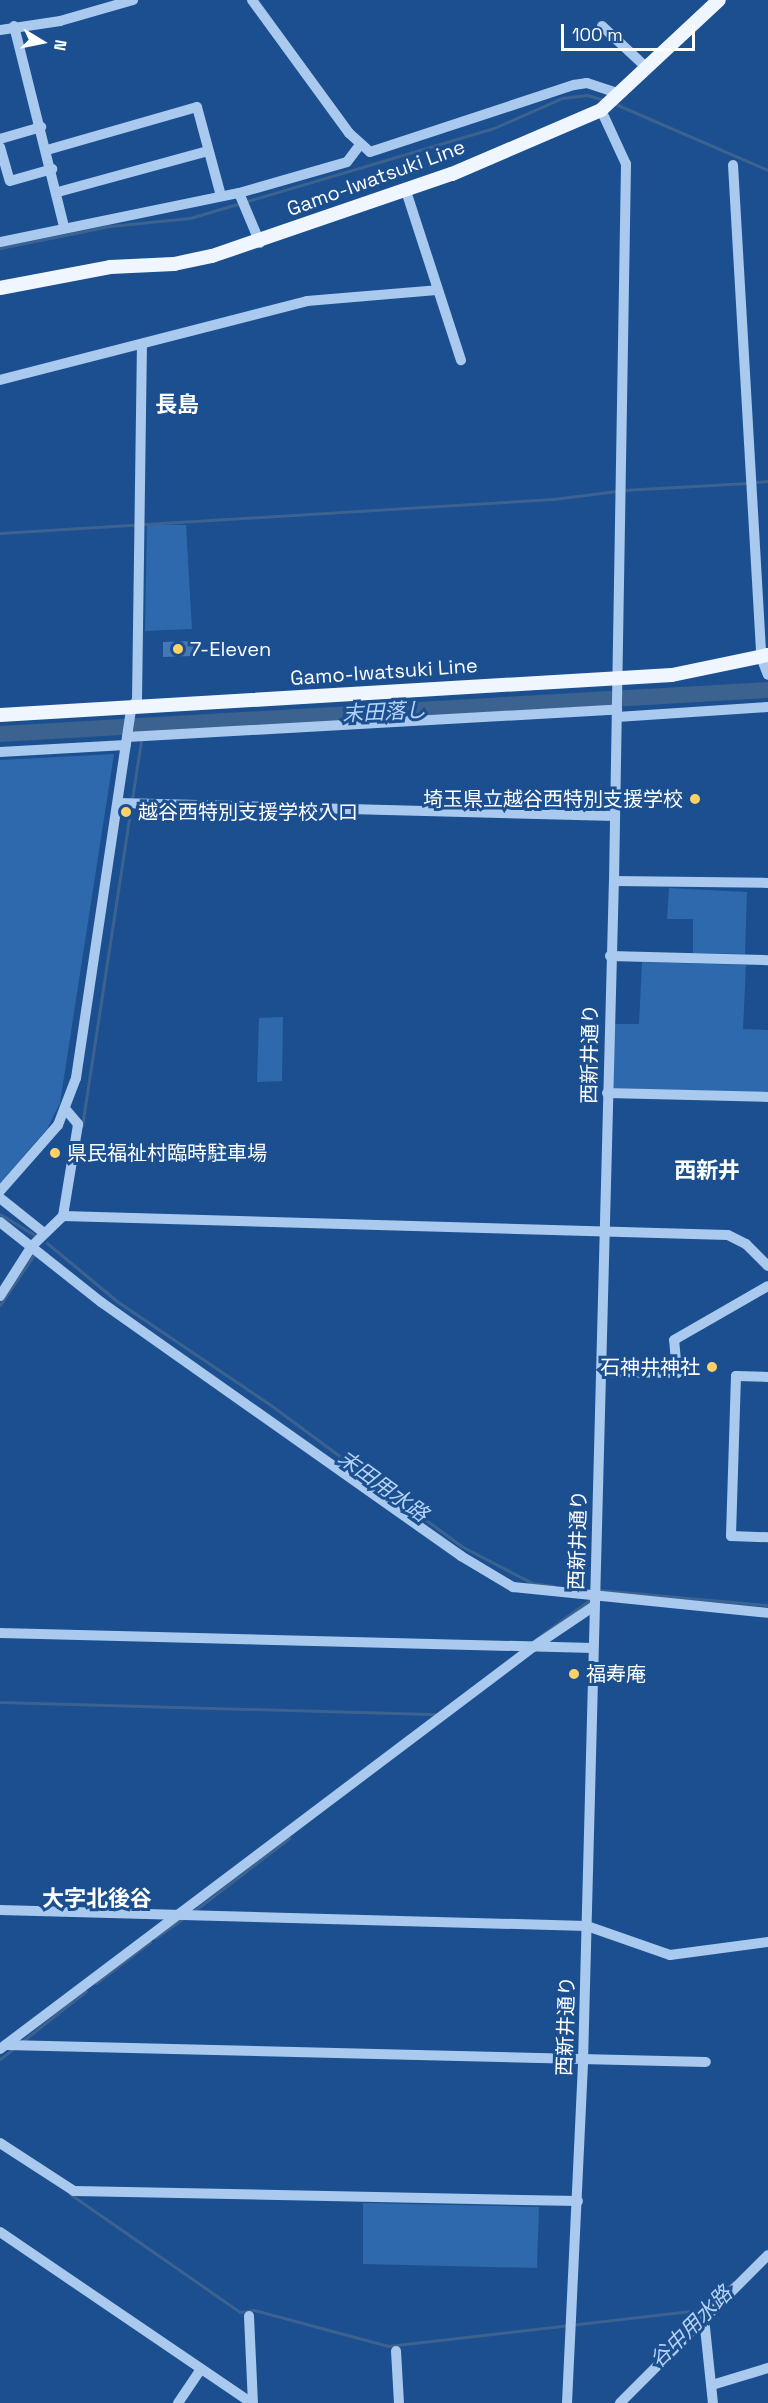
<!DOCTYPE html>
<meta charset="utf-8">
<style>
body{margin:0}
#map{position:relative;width:768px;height:2403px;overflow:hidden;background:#1b4f8f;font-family:"Space Grotesk","Noto Sans JP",sans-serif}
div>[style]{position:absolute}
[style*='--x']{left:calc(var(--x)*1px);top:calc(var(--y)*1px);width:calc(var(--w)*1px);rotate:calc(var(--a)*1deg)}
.green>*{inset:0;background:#2e69ad}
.stream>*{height:3px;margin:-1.5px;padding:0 1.5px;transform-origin:1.5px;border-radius:1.5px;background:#3c6290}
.river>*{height:16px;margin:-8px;padding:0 8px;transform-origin:8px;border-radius:8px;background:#3c6290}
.building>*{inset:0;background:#4478b7}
.minor>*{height:10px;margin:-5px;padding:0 5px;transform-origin:5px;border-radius:5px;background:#a9c9ee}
.major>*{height:14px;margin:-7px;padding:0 7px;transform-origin:7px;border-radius:7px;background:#f0f6ff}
.dots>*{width:16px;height:16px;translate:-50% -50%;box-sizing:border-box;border:3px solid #1b4f8f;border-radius:50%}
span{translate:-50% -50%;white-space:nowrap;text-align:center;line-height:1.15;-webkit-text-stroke:6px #1b4f8f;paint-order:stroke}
.street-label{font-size:20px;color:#fff}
.poi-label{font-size:20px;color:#fff}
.left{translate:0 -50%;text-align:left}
.right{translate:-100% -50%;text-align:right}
.water-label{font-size:21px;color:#b5d3f5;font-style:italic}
.quarter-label{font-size:22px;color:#fff;font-weight:700}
.north{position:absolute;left:12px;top:12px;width:60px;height:60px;-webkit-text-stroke:4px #1b4f8f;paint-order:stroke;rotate:100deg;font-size:16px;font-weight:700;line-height:24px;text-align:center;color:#fff}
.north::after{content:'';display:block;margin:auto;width:21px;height:27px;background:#fff;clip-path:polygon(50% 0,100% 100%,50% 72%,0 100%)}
.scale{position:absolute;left:561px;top:24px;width:134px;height:27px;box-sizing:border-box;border:3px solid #fff;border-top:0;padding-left:8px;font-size:18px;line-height:21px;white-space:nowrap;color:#fff;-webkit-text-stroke:4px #1b4f8f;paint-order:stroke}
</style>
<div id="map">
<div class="green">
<div style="clip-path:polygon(147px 525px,186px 525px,192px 629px,145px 631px)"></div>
<div style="clip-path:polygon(114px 754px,60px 1103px,47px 1129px,0 1183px,0 760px)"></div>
<div style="clip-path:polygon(669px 888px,747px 892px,745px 954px,693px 953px,693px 919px,667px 919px)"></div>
<div style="clip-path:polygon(642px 962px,746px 965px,743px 1029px,768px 1030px,768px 1093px,612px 1088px,614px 1024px,639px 1024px)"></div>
<div style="clip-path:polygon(283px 1017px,282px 1081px,257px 1082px,259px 1018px)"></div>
<div style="clip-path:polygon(363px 2203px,539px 2207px,537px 2268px,363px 2264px)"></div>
</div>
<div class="stream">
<div style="--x:613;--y:103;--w:169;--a:23.4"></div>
<div style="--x:0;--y:248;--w:112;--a:-11.3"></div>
<div style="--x:110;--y:226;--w:80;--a:-5.7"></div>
<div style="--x:190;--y:218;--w:317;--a:-16.5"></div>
<div style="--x:494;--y:128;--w:74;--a:-23.8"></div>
<div style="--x:562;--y:98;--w:25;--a:-7"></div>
<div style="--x:587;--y:95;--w:18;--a:16"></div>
<div style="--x:755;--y:482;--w:13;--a:-4"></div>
<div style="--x:623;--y:490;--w:125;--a:-3.2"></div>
<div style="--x:0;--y:533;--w:554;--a:-3.52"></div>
<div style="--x:553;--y:499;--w:64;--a:-7.1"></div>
<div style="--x:82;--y:1126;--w:405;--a:-81.3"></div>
<div style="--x:0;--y:1214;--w:42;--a:31.4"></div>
<div style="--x:47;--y:1243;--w:92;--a:39.7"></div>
<div style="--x:118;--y:1302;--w:186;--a:34"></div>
<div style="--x:272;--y:1406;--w:235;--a:36.5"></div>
<div style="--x:461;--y:1546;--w:80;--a:27.5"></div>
<div style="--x:532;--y:1583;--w:22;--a:8"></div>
<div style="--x:0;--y:1305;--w:59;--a:-56"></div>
<div style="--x:599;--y:1590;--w:170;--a:5.1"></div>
<div style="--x:536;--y:1639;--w:68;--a:-36"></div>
<div style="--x:0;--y:1702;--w:438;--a:1.6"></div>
<div style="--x:194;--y:1911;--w:120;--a:-37.5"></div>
<div style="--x:155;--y:1938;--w:35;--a:-35"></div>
<div style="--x:96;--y:1983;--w:68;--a:-37.2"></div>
<div style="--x:20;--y:2043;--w:84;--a:-38.2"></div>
<div style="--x:0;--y:2059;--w:16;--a:-38"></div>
<div style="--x:70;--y:2194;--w:207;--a:34.8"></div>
<div style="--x:240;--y:2312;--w:14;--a:-8"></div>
<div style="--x:254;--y:2310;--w:139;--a:15"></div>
<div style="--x:388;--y:2346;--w:313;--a:-6.6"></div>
<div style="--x:687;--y:2328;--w:65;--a:-45"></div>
</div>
<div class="river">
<div style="--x:0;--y:734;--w:769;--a:-3.28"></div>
</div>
<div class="building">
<div style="clip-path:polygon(193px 641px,193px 656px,163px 657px,163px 642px)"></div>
</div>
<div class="minor">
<div style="--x:252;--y:0;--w:165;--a:53.9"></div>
<div style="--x:349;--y:133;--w:28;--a:42"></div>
<div style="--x:370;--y:152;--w:215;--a:-18.2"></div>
<div style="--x:574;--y:85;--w:13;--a:-9"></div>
<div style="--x:587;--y:83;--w:32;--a:18"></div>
<div style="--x:14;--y:26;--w:206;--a:76"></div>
<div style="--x:602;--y:26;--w:62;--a:43"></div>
<div style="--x:0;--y:30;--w:61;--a:-8.5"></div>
<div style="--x:60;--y:21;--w:76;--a:-16"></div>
<div style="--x:0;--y:139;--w:43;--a:-16.3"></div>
<div style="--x:0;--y:147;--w:35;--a:74"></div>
<div style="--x:10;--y:181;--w:44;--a:-15.9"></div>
<div style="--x:47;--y:150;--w:156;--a:-16"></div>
<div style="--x:197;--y:107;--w:92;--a:74.9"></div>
<div style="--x:733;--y:165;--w:493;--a:86.7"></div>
<div style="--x:761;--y:657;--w:19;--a:69"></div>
<div style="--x:406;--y:191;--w:178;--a:72"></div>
<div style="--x:58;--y:192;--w:156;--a:-15.3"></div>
<div style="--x:239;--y:193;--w:112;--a:-16"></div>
<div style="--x:347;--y:162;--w:20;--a:-53"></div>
<div style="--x:0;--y:242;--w:244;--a:-11.6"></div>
<div style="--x:239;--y:193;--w:54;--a:67.2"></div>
<div style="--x:0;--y:380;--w:317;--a:-14.4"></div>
<div style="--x:307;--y:301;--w:130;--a:-4.8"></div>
<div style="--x:617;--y:717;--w:151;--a:-3.8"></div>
<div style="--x:127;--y:737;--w:491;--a:-3.2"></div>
<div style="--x:0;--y:752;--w:126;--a:-3.2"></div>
<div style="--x:118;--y:803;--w:497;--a:1.5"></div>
<div style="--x:614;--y:881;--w:154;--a:0.7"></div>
<div style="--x:610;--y:956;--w:158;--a:1.5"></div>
<div style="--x:607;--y:1093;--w:161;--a:1.4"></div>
<div style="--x:0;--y:1191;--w:88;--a:-48.7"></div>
<div style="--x:58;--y:1125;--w:50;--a:-69"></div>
<div style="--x:76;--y:1078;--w:374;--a:-81.5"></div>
<div style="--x:131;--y:708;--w:10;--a:-53"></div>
<div style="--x:137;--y:700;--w:355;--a:-89.2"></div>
<div style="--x:0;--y:1198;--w:56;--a:38.5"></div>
<div style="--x:63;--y:1216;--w:665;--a:1.64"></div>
<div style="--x:728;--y:1235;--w:20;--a:27"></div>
<div style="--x:746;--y:1244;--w:31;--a:45"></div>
<div style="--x:0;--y:1222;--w:129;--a:38.4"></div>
<div style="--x:101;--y:1302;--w:441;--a:35.2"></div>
<div style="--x:461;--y:1556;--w:61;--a:30.8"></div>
<div style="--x:513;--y:1587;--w:256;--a:5.8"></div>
<div style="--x:0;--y:1296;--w:59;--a:-57.4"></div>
<div style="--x:32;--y:1246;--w:43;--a:-44.1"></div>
<div style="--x:63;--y:1216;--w:93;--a:-80.7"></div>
<div style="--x:78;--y:1124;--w:17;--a:-130"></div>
<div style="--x:601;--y:1372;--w:76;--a:0.8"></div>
<div style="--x:677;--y:1373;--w:33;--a:-95"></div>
<div style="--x:674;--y:1340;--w:108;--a:-29.9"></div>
<div style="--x:768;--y:1377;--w:32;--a:-178"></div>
<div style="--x:736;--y:1376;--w:160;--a:91.8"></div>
<div style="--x:731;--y:1536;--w:37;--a:2"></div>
<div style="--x:0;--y:1633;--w:593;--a:1.45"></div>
<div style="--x:0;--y:1910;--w:587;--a:1.56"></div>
<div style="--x:587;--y:1926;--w:88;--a:19.3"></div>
<div style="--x:670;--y:1955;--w:99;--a:-7.6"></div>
<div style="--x:6;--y:2045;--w:700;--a:1.39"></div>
<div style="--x:0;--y:2049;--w:668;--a:-37.02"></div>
<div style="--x:533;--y:1647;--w:73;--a:-33.9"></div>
<div style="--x:0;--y:2143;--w:88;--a:33"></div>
<div style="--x:74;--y:2191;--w:504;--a:1.14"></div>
<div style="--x:0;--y:2232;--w:305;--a:34.2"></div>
<div style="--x:249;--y:2316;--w:87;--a:87.4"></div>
<div style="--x:704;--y:2318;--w:85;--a:84"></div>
<div style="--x:396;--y:2351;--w:52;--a:86.7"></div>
<div style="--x:712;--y:2385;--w:59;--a:-16.9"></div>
<div style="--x:178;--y:2403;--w:41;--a:-55.9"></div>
<div style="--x:567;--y:2403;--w:341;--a:-87.3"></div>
<div style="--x:583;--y:2062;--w:1181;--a:-88.5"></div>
<div style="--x:614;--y:881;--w:717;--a:-89.04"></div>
<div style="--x:626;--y:164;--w:60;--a:-114.8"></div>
<div style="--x:620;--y:2403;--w:209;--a:-45"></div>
</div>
<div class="major">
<div style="--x:0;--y:288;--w:112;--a:-10.8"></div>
<div style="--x:110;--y:267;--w:64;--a:-2.7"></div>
<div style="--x:174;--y:264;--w:39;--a:-12"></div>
<div style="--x:212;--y:256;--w:254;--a:-18.9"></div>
<div style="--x:452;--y:174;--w:162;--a:-23.2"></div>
<div style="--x:601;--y:110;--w:161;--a:-43"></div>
<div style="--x:0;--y:715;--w:673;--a:-3.41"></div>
<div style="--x:672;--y:675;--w:98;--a:-11.8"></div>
</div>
<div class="dots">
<div style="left:178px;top:649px;background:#ffd166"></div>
<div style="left:695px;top:799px;background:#ffd166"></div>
<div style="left:126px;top:812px;background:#ffd166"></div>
<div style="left:55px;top:1153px;background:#ffd166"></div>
<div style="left:712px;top:1367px;background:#ffd166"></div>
<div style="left:574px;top:1674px;background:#ffd166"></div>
</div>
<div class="street-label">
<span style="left:376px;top:178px;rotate:-20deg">Gamo-Iwatsuki Line</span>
<span style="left:384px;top:672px;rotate:-4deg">Gamo-Iwatsuki Line</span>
<span style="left:590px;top:1054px;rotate:-89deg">西新井通り</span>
<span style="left:578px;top:1540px;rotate:-88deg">西新井通り</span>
<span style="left:566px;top:2026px;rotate:-88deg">西新井通り</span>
</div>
<div class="poi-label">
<span class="left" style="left:190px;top:649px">7-Eleven</span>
<span class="right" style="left:683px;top:799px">埼玉県立越谷西特別支援学校</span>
<span class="left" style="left:138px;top:812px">越谷西特別支援学校入口</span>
<span class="left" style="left:67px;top:1153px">県民福祉村臨時駐車場</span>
<span class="right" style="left:700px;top:1367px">石神井神社</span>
<span class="left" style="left:586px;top:1674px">福寿庵</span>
</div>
<div class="water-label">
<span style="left:384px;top:712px;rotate:-3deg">末田落し</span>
<span style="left:383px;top:1486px;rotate:36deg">末田用水路</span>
<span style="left:691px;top:2327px;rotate:-45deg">谷中用水路</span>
</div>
<div class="quarter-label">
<span style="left:177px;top:405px">長島</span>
<span style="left:707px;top:1171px">西新井</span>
<span style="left:97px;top:1899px">大字北後谷</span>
</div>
<div class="north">N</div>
<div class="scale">100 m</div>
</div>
